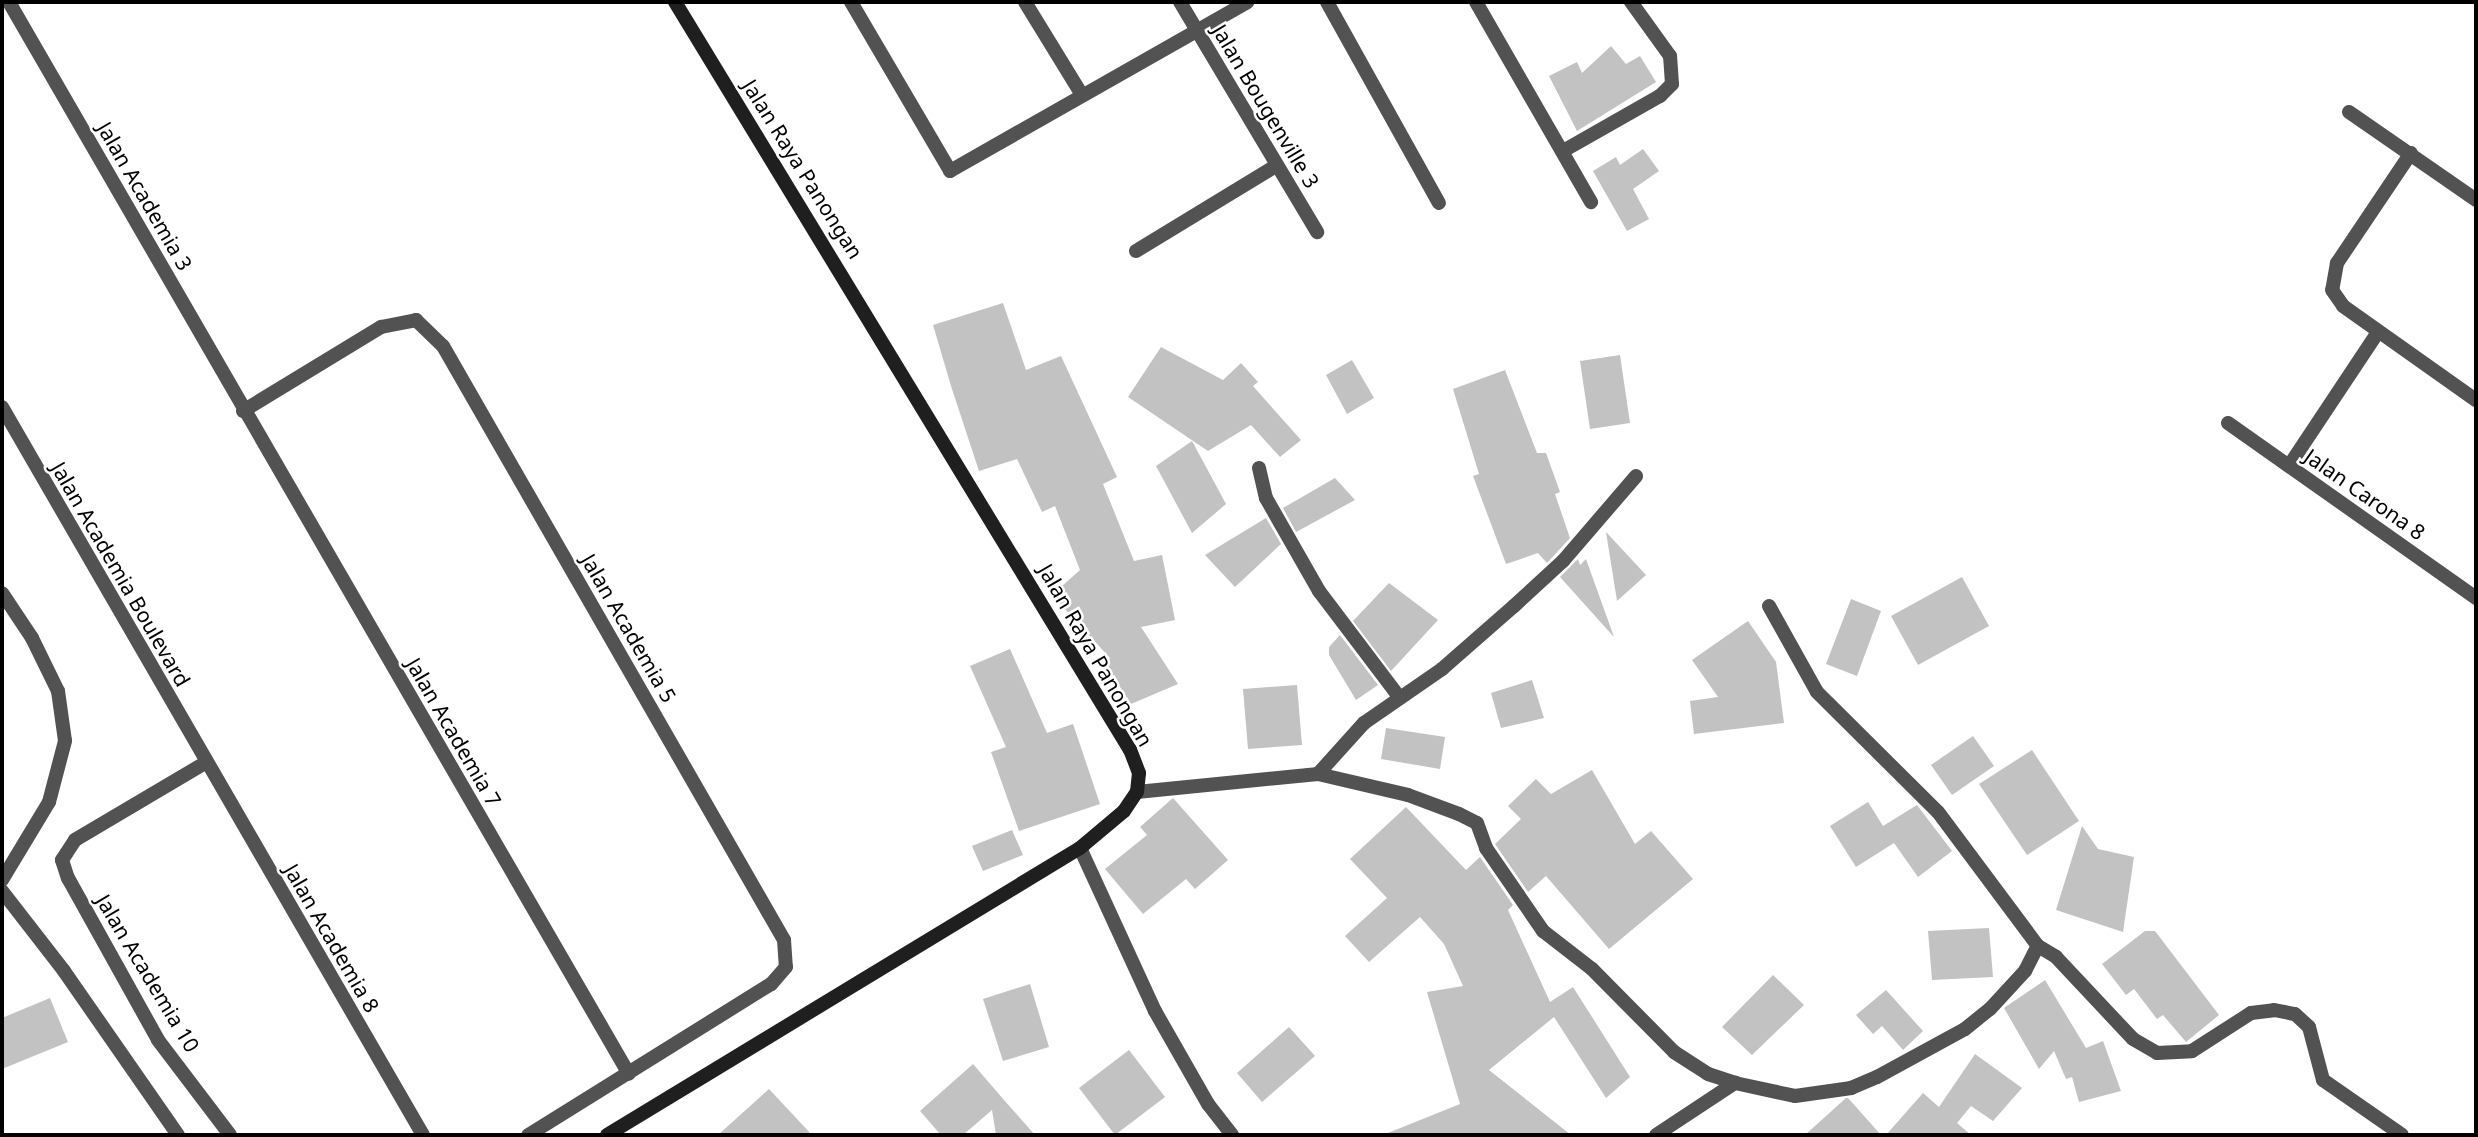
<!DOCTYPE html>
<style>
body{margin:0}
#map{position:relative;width:2478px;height:1137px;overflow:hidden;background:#fff;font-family:"Noto Sans",sans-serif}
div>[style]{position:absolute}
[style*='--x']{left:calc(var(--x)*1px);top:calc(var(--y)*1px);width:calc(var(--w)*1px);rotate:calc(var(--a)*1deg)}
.building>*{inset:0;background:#c2c2c2}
.street>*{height:14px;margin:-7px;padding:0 7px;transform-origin:7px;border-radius:7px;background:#525252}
.secondary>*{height:14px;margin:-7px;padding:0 7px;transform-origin:7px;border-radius:7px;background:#1f1f1f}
span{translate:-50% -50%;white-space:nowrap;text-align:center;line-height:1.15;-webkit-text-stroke:5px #fff;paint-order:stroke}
.street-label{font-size:21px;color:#000}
.frame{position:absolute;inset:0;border:4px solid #000;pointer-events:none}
</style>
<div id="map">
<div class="building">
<div style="clip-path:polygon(1611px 46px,1626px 64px,1640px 56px,1656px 82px,1577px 131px,1549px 76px,1577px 62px,1582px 73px)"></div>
<div style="clip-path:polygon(1643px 149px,1659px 171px,1633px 189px,1649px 219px,1627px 231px,1593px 171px,1616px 157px,1620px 165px)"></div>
<div style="clip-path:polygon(1003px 303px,1026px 370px,1061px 356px,1117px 477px,1103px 484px,1134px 561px,1162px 555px,1175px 620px,1141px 627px,1178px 684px,1131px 704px,1104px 662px,1110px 658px,1052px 595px,1080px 570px,1055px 506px,1042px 512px,1017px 459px,979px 471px,951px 386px,933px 325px)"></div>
<div style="clip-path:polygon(1161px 347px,1223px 380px,1241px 363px,1258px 382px,1253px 386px,1301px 440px,1280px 457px,1251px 425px,1208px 451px,1128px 397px)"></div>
<div style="clip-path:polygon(1620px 355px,1630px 423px,1590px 429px,1580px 361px)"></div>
<div style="clip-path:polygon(1352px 360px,1374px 398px,1347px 414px,1326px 375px)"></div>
<div style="clip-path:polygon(1505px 370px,1537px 453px,1546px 453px,1560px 492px,1555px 494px,1570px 538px,1547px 563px,1538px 553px,1506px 564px,1473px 476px,1479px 474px,1453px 389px)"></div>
<div style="clip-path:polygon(1192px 441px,1226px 504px,1192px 533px,1156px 466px)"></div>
<div style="clip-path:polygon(1335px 478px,1355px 500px,1296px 532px,1283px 508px)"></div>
<div style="clip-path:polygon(1266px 518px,1281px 544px,1235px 587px,1205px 555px)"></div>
<div style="clip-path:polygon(1606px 532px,1646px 575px,1617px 601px)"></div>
<div style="clip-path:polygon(1578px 559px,1580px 565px,1586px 559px,1614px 637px,1560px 577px)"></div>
<div style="clip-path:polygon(1962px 577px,1989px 626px,1918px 665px,1891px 616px)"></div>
<div style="clip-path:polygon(1389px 583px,1438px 620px,1391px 671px,1353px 621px)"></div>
<div style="clip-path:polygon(1851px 599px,1881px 611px,1857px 676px,1826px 664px)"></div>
<div style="clip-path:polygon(1748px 621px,1776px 662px,1784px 723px,1694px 734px,1690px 701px,1718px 697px,1692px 660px)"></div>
<div style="clip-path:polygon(1340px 635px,1378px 685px,1356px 700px,1329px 655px,1329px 647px)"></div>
<div style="clip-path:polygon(1010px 649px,1047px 733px,1073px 724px,1100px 804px,1019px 831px,991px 752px,1006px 747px,970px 666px)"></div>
<div style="clip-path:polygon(1532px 680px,1544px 718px,1501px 728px,1491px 693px)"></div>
<div style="clip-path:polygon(1297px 685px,1302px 745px,1248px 749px,1243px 689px)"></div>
<div style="clip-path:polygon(1386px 728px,1445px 737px,1440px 769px,1381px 759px)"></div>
<div style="clip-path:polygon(1973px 736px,1994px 766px,1952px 795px,1931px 765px)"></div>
<div style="clip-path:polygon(2032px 750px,2079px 821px,2027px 855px,1979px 784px)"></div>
<div style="clip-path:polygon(1592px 770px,1635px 844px,1651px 831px,1693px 879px,1609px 949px,1546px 876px,1528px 892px,1495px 844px,1521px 819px,1508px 806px,1536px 779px,1551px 794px)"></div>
<div style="clip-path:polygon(1173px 798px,1228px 860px,1195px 889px,1186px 879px,1143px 914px,1105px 869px,1147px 835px,1140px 827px)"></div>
<div style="clip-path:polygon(1868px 802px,1883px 826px,1917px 805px,1952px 851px,1918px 877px,1894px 843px,1856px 867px,1830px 826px)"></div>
<div style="clip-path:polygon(1406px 807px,1466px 870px,1480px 857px,1513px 905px,1508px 910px,1550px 1002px,1573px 987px,1630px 1077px,1606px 1098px,1554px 1017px,1489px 1070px,1571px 1135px,1383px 1135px,1460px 1104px,1427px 992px,1463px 986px,1444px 944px,1420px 917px,1369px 962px,1345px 936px,1387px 898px,1350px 859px)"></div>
<div style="clip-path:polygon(2082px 826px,2098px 849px,2134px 857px,2123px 932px,2056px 910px)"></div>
<div style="clip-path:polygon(1012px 830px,1023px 855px,983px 871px,972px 846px)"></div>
<div style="clip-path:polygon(1989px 928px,1993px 977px,1932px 980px,1928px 931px)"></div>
<div style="clip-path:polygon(2145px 931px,2155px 931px,2219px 1015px,2186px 1042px,2163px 1015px,2157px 1019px,2134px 989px,2126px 995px,2102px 964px)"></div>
<div style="clip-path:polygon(1773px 975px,1804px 1005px,1752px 1055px,1722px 1027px)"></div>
<div style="clip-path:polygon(2045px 980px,2086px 1048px,2103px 1041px,2121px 1091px,2079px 1102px,2072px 1077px,2066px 1079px,2054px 1051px,2039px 1069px,2004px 1008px)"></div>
<div style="clip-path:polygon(1030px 984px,1049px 1047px,1003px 1061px,983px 999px)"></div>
<div style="clip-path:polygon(1886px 990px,1923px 1031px,1903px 1050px,1882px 1026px,1873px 1034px,1856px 1015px)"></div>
<div style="clip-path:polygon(50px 998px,68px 1042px,2px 1069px,2px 1018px)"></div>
<div style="clip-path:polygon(1289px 1027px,1315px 1056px,1262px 1102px,1237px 1073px)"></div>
<div style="clip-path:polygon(1129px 1050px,1165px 1097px,1115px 1135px,1079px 1088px)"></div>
<div style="clip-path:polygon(1975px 1054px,2022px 1088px,1993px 1121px,1971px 1106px,1957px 1123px,1971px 1135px,1886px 1135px,1923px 1093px,1939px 1107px)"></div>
<div style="clip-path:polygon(973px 1064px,1004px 1100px,1035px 1135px,996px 1135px,992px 1110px,963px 1135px,941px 1135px,920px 1111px)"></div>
<div style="clip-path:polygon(769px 1089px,812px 1135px,718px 1135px)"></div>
<div style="clip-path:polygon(1848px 1098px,1881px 1135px,1805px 1135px,1846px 1098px)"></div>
</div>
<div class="street">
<div style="--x:9;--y:2;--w:1238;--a:59.96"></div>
<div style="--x:851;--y:2;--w:196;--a:59.6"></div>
<div style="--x:950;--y:171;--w:342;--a:-29.6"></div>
<div style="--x:1025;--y:2;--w:109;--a:58.5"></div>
<div style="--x:1180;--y:2;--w:268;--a:59.2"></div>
<div style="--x:1327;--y:2;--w:230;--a:60.9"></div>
<div style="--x:1476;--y:2;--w:231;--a:60.1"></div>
<div style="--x:2349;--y:112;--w:155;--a:34.7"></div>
<div style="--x:1563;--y:151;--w:112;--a:-29.6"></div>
<div style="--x:1660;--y:96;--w:17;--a:-45"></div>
<div style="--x:1672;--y:84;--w:28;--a:-94"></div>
<div style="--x:1670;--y:56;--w:67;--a:-125.8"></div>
<div style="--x:2411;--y:153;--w:133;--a:123.9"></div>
<div style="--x:2337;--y:263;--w:27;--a:100"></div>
<div style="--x:2332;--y:290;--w:19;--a:55"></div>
<div style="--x:2343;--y:306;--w:163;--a:35.3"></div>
<div style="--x:1136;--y:251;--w:164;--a:-31.3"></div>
<div style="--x:2;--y:407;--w:841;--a:59.96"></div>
<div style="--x:243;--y:411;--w:162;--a:-31.3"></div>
<div style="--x:381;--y:327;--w:36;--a:-11"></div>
<div style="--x:416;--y:320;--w:37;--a:44"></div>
<div style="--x:443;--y:346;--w:685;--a:60.14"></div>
<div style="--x:784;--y:940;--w:27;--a:86"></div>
<div style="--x:786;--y:967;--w:23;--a:131"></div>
<div style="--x:771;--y:984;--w:286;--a:148.1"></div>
<div style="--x:2228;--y:423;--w:304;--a:35.2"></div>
<div style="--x:2289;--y:466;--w:161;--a:-56.4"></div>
<div style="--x:1259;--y:468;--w:31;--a:77"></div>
<div style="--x:1266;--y:498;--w:107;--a:60.3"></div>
<div style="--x:1319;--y:591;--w:134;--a:52.9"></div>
<div style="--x:2;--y:593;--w:54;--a:56.3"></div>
<div style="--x:32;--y:638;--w:59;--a:63.9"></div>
<div style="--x:58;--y:691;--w:50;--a:82"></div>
<div style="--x:65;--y:741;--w:63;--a:104.7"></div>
<div style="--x:49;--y:802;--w:91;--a:121.1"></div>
<div style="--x:1769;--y:606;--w:98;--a:60.8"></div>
<div style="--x:1817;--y:692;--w:170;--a:44.8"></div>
<div style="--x:1938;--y:812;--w:167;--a:53.3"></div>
<div style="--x:205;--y:763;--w:151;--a:149.4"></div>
<div style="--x:75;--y:840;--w:24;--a:123"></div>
<div style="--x:62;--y:860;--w:19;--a:72"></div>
<div style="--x:68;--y:878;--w:185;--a:60.9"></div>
<div style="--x:158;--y:1040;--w:119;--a:52.8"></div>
<div style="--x:1318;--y:774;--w:69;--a:-48"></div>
<div style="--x:1364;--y:723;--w:95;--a:-34.7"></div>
<div style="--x:1442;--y:669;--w:96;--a:-41.2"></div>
<div style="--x:1514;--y:606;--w:67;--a:-42.6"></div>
<div style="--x:1563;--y:561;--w:112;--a:-49.3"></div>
<div style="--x:1137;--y:792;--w:182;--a:-5.7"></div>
<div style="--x:1318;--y:774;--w:92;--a:13.1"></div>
<div style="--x:1408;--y:795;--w:54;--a:20.4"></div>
<div style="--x:1459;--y:814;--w:20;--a:27"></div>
<div style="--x:1477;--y:823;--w:27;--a:70"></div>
<div style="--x:1486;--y:848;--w:101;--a:55.5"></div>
<div style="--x:1543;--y:931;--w:62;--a:37.8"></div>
<div style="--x:1592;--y:969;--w:117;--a:45.3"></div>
<div style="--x:1674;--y:1052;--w:40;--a:32.9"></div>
<div style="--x:1708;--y:1074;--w:28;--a:18"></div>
<div style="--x:1735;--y:1083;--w:61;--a:12.2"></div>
<div style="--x:1795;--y:1096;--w:57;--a:-8.1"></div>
<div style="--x:1851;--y:1088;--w:28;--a:-23"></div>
<div style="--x:1877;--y:1077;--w:100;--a:-28.6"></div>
<div style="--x:1965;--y:1029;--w:32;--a:-39"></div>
<div style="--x:1990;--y:1009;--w:52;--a:-47.4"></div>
<div style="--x:2025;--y:971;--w:28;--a:-63"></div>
<div style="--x:2038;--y:946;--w:21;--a:31"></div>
<div style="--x:2056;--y:957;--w:112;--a:46.8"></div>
<div style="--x:2133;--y:1039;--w:28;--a:30"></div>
<div style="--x:2157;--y:1053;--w:35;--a:-3"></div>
<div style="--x:2192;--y:1051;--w:70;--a:-32.8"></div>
<div style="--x:2251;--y:1013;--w:23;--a:-7"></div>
<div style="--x:2274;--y:1010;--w:21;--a:11"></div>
<div style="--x:2295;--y:1014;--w:19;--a:43"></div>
<div style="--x:2309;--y:1027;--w:55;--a:75.2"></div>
<div style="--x:2323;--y:1080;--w:96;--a:34.8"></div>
<div style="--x:1080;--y:848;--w:179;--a:65.3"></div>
<div style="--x:1155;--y:1011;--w:107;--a:60.3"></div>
<div style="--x:1208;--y:1104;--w:39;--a:52"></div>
<div style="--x:2;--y:891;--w:101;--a:52.2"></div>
<div style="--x:64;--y:971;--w:200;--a:55.2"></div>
<div style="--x:1656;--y:1135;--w:95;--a:-33.4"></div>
</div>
<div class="secondary">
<div style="--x:607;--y:1135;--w:553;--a:-31.25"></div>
<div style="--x:1080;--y:848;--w:57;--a:-40.1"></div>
<div style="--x:1124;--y:811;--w:23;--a:-56"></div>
<div style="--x:1137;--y:792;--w:19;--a:-84"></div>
<div style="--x:1139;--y:773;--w:25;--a:-111"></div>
<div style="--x:1130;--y:750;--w:876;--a:-121.31"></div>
</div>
<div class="street-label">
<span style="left:1266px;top:106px;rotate:59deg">Jalan Bougenville 3</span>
<span style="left:803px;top:169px;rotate:58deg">Jalan Raya Panongan</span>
<span style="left:145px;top:196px;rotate:60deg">Jalan Academia 3</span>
<span style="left:2365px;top:494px;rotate:35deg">Jalan Carona 8</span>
<span style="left:121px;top:574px;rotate:60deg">Jalan Academia Boulevard</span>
<span style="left:629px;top:628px;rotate:60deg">Jalan Academia 5</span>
<span style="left:1096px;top:655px;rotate:60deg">Jalan Raya Panongan</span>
<span style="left:454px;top:732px;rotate:60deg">Jalan Academia 7</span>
<span style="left:332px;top:938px;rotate:60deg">Jalan Academia 8</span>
<span style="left:148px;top:973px;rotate:59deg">Jalan Academia 10</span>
</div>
<div class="frame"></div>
</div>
